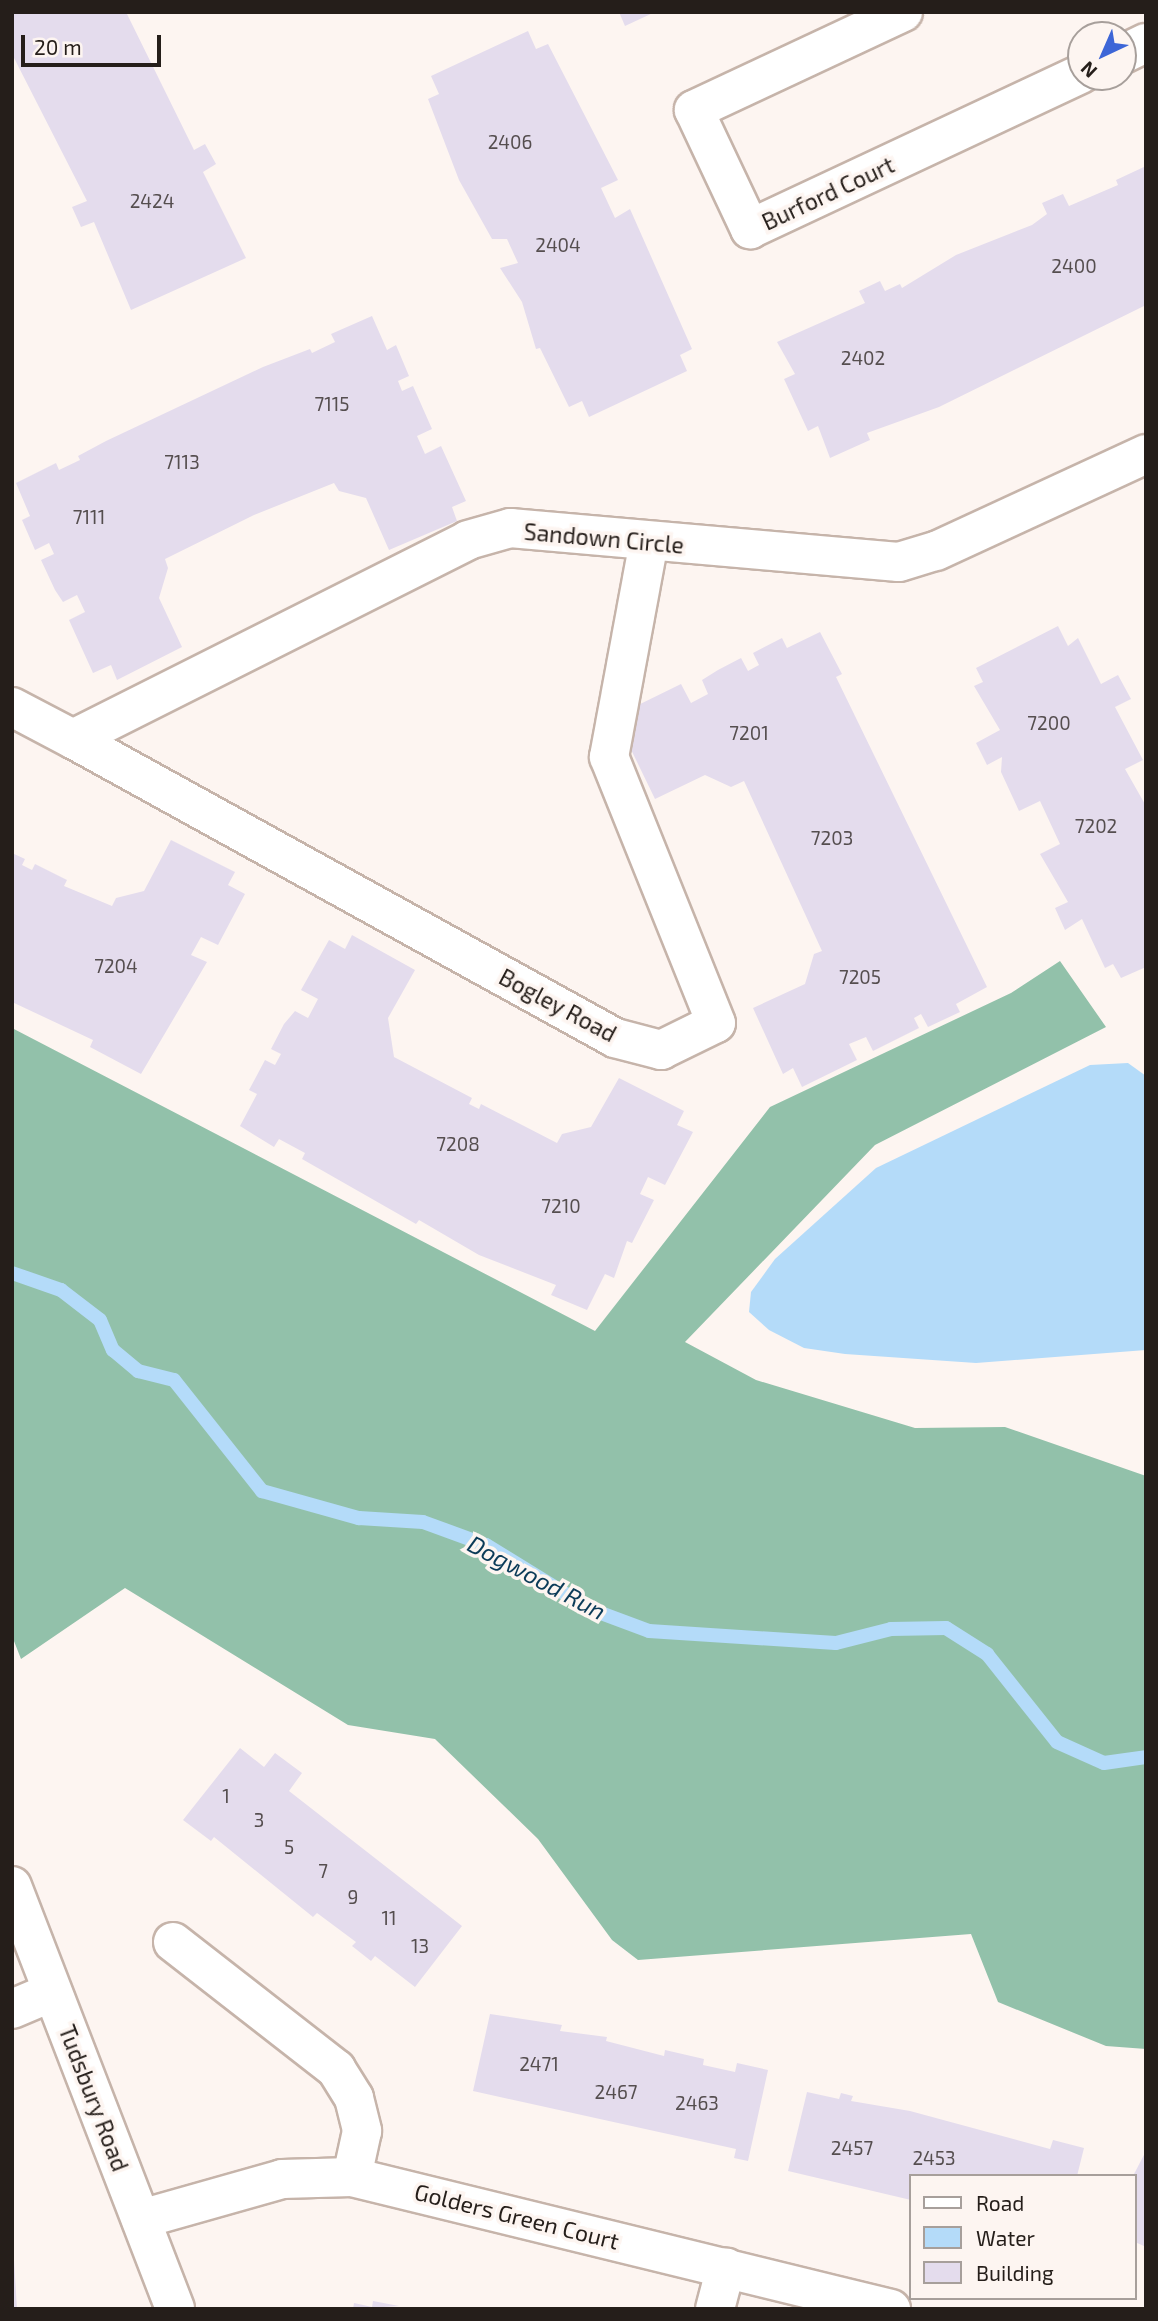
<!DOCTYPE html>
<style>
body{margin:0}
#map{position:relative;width:1158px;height:2321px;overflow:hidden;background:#fdf5f1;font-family:"Exo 2",sans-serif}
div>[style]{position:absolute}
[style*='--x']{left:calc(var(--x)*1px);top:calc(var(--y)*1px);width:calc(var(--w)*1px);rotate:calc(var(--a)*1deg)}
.forest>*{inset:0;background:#92c1aa}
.water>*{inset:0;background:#b4dbf9}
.stream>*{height:14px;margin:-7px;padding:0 7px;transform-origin:7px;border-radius:7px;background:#b4dbf9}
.building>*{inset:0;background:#e4dced}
.roads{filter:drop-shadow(2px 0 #c6b4aa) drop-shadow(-2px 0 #c6b4aa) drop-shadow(0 2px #c6b4aa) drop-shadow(0 -2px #c6b4aa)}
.minor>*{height:38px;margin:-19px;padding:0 19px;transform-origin:19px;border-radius:19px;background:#fff}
span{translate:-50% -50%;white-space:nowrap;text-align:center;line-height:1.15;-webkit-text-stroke:7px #fdf5f1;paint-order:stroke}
.number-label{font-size:19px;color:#554e4f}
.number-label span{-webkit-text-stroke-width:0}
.street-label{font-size:23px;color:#251e1a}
.water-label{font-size:24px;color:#0b3b58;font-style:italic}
.frame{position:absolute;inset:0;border:14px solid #251e1a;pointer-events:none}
.legend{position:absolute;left:909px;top:2174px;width:228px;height:126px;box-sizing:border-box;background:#fdf5f1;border:2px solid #a79f9b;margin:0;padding:9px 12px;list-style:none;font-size:21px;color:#251e1a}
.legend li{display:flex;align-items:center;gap:14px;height:35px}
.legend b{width:35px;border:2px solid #a79f9b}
.north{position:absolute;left:1067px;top:21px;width:70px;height:70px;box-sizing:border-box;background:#fdf5f1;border:2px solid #a79f9b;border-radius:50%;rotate:224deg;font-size:19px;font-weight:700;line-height:28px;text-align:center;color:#251e1a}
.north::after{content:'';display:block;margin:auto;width:24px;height:32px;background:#3d66d7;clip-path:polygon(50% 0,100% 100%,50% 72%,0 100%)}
.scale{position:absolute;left:21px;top:35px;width:140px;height:32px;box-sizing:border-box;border:4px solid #251e1a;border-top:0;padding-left:9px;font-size:21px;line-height:24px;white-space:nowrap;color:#251e1a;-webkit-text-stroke:5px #fdf5f1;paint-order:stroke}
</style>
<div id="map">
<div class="forest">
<div style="clip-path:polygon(1060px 961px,1106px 1027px,875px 1145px,685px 1342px,756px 1380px,915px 1428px,1005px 1427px,1146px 1476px,1146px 2049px,1106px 2046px,998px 2002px,971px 1934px,638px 1960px,612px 1940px,538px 1839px,435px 1739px,348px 1725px,125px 1588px,21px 1659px,12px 1636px,12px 1028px,595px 1331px,770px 1107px,1011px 993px)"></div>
</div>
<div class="water">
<div style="clip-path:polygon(1128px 1063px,1146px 1076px,1146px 1350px,976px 1363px,845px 1354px,804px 1348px,769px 1330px,749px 1312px,751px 1292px,775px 1259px,876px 1168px,1090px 1065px)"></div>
</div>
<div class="stream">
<div style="--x:12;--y:1273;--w:52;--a:19.1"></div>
<div style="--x:61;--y:1290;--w:49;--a:37.6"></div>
<div style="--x:100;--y:1320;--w:33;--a:67"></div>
<div style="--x:113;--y:1350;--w:33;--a:40"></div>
<div style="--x:138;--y:1371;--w:37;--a:14"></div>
<div style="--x:174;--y:1380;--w:142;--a:51.6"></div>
<div style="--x:262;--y:1491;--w:101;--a:15.6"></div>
<div style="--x:359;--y:1518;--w:64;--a:3.6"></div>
<div style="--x:423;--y:1522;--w:67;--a:20.1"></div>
<div style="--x:486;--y:1545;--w:122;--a:31.6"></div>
<div style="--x:590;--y:1609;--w:63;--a:20.4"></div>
<div style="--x:649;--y:1631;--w:187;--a:3.7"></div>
<div style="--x:836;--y:1643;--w:57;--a:-14.3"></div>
<div style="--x:891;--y:1629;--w:55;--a:-1"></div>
<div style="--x:946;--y:1628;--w:49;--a:32.4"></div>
<div style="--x:987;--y:1654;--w:112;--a:51.5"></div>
<div style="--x:1057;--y:1742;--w:51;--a:24.1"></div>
<div style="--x:1104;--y:1763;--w:42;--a:-8.1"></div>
</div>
<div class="building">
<div style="clip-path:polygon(12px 12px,126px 12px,194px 150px,205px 144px,216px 164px,203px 172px,246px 258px,131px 310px,94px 222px,81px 227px,72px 207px,87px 201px,12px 54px)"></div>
<div style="clip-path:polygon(619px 12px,655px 12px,625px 26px)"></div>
<div style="clip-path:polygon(528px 31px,536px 49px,548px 44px,618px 180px,601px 188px,615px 218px,630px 209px,692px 349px,680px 355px,687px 371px,589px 417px,582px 401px,569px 407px,540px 348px,536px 349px,522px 302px,500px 268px,518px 263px,507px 239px,492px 239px,459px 180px,428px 99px,439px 94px,431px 76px)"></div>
<div style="clip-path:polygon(1146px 166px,1144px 306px,939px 407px,867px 433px,870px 440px,830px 458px,818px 426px,808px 431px,784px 379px,795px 374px,777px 342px,865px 303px,859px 291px,880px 281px,885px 291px,900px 284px,902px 288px,956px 255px,1032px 225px,1047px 214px,1042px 203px,1063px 194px,1069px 206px,1118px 185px,1116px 180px)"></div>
<div style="clip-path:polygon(372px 316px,387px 350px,396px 345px,409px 376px,398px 381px,402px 391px,413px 386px,432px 429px,417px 436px,425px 454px,441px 446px,466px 501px,452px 507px,457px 521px,389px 550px,366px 498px,339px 491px,334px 483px,254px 515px,165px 559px,168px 568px,159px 598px,182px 647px,117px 680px,111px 665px,93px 673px,69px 620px,85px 612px,77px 595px,63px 602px,55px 590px,41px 560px,54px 554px,49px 543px,35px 550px,22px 520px,30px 516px,16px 483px,56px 463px,59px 470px,80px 460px,78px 456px,106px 441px,263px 367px,310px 349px,312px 353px,335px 342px,331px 334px)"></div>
<div style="clip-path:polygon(1058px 626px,1068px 646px,1078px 638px,1101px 684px,1118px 675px,1131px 699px,1115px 707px,1143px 760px,1125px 769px,1146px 806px,1146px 967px,1121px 978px,1113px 964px,1105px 968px,1082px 919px,1065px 930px,1055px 908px,1068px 902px,1040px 854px,1060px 844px,1040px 801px,1019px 811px,1001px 772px,1002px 757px,987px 765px,976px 743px,1000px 730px,974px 686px,983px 682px,976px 668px)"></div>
<div style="clip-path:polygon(820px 632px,842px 674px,836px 677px,987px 987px,956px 1004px,960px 1012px,928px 1027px,921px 1014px,914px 1018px,919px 1028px,873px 1051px,866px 1037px,849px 1044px,857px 1060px,802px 1087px,793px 1068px,783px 1074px,753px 1008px,805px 984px,814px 954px,822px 951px,744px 781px,731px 787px,705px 775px,655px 799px,623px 733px,636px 726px,628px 710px,681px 684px,691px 703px,708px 694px,702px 680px,718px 670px,741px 658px,748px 671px,759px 665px,753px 653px,782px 638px,787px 648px)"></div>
<div style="clip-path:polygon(171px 840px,235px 872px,228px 885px,245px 894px,218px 945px,201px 937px,191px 955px,207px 962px,141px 1074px,90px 1047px,93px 1040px,12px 1002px,12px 853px,25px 859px,22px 865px,32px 870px,35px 864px,67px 880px,64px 886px,112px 906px,116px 898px,144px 891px)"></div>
<div style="clip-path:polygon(352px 935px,415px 970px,388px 1018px,394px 1057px,472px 1098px,469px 1104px,479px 1109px,481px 1104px,557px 1143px,562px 1134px,591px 1127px,619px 1078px,684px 1111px,677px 1125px,693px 1132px,665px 1185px,648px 1177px,640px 1194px,654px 1200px,632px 1243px,627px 1241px,614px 1278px,605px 1274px,587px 1310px,551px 1295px,556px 1285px,479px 1255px,419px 1220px,416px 1224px,302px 1159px,305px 1153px,279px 1139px,274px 1147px,240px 1126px,257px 1094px,249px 1090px,265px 1060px,275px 1065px,281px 1054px,271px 1049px,284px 1024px,295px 1011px,308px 1018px,318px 999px,301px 990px,329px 940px,345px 949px)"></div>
<div style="clip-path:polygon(240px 1748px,264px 1767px,275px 1753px,302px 1773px,289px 1791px,462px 1926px,415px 1987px,375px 1956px,371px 1961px,352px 1946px,356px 1942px,317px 1913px,313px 1917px,214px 1837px,211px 1841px,183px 1820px)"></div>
<div style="clip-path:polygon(490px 2014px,562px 2025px,560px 2031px,607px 2037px,606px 2041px,664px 2056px,665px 2050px,704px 2059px,703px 2065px,735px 2072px,737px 2063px,768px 2070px,748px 2161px,734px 2158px,736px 2149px,473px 2091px)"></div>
<div style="clip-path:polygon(807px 2092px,839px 2099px,841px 2093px,853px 2096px,851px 2101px,910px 2111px,1050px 2149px,1053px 2140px,1084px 2148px,1077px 2176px,911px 2176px,911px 2200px,788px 2171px)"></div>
<div style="clip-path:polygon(1146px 2151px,1146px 2247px,1135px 2242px,1133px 2176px)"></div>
<div style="clip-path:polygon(12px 2259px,14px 2259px,17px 2309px,12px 2309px)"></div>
<div style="clip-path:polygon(373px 2301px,399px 2306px,353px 2309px,354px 2303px,372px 2307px)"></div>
</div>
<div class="roads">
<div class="minor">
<div style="--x:903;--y:12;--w:231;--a:154.9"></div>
<div style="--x:694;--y:110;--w:132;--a:64.8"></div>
<div style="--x:750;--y:229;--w:365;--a:-25.1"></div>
<div style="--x:1123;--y:54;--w:25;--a:-26"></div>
<div style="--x:12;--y:707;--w:69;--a:27.7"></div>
<div style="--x:73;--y:739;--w:442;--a:-26.7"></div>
<div style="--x:468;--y:540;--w:44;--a:-15.9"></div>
<div style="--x:510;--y:528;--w:390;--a:5"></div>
<div style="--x:899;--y:562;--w:39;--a:-17"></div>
<div style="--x:936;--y:551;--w:231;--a:-24.8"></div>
<div style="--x:73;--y:739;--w:619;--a:28.88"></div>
<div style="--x:615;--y:1038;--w:48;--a:14.6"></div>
<div style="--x:661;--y:1050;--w:61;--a:-26.1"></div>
<div style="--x:716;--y:1023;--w:287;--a:-111.9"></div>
<div style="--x:609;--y:757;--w:219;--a:-79.5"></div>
<div style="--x:12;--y:1886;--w:453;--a:68.9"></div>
<div style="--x:173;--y:1942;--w:207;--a:37.9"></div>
<div style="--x:336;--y:2069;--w:34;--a:58"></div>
<div style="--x:354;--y:2098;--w:34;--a:76"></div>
<div style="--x:362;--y:2131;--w:47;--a:102.3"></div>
<div style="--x:12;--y:2009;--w:43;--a:-23"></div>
<div style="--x:141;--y:2219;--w:147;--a:-15.8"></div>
<div style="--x:282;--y:2179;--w:70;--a:-1.6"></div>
<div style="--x:352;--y:2177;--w:555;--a:13.76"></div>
<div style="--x:715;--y:2309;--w:43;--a:-75.3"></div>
</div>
</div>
<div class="number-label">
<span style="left:510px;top:142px">2406</span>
<span style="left:152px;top:201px">2424</span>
<span style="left:558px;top:245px">2404</span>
<span style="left:1074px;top:266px">2400</span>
<span style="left:863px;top:358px">2402</span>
<span style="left:332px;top:404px">7115</span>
<span style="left:182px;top:462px">7113</span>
<span style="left:89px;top:517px">7111</span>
<span style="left:1049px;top:723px">7200</span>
<span style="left:749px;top:733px">7201</span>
<span style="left:1096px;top:826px">7202</span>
<span style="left:832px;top:838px">7203</span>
<span style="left:116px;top:966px">7204</span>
<span style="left:860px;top:977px">7205</span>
<span style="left:458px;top:1144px">7208</span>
<span style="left:561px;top:1206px">7210</span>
<span style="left:226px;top:1796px">1</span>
<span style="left:259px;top:1820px">3</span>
<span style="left:289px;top:1847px">5</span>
<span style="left:323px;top:1871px">7</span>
<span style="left:353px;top:1897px">9</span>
<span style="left:389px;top:1918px">11</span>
<span style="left:420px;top:1946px">13</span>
<span style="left:539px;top:2064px">2471</span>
<span style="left:616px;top:2092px">2467</span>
<span style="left:697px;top:2103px">2463</span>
<span style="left:852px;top:2148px">2457</span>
<span style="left:934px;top:2158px">2453</span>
</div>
<div class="street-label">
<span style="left:828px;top:193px;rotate:-25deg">Burford Court</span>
<span style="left:604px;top:538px;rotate:5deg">Sandown Circle</span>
<span style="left:558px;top:1005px;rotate:28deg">Bogley Road</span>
<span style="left:94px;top:2098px;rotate:69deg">Tudsbury Road</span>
<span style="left:517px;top:2216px;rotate:14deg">Golders Green Court</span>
</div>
<div class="water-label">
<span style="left:537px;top:1577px;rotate:28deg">Dogwood Run</span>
</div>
<div class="frame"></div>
<ul class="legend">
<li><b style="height:9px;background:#fff"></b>Road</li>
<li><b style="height:19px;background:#b4dbf9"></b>Water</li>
<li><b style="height:19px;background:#e4dced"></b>Building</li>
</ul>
<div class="north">N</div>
<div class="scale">20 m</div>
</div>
